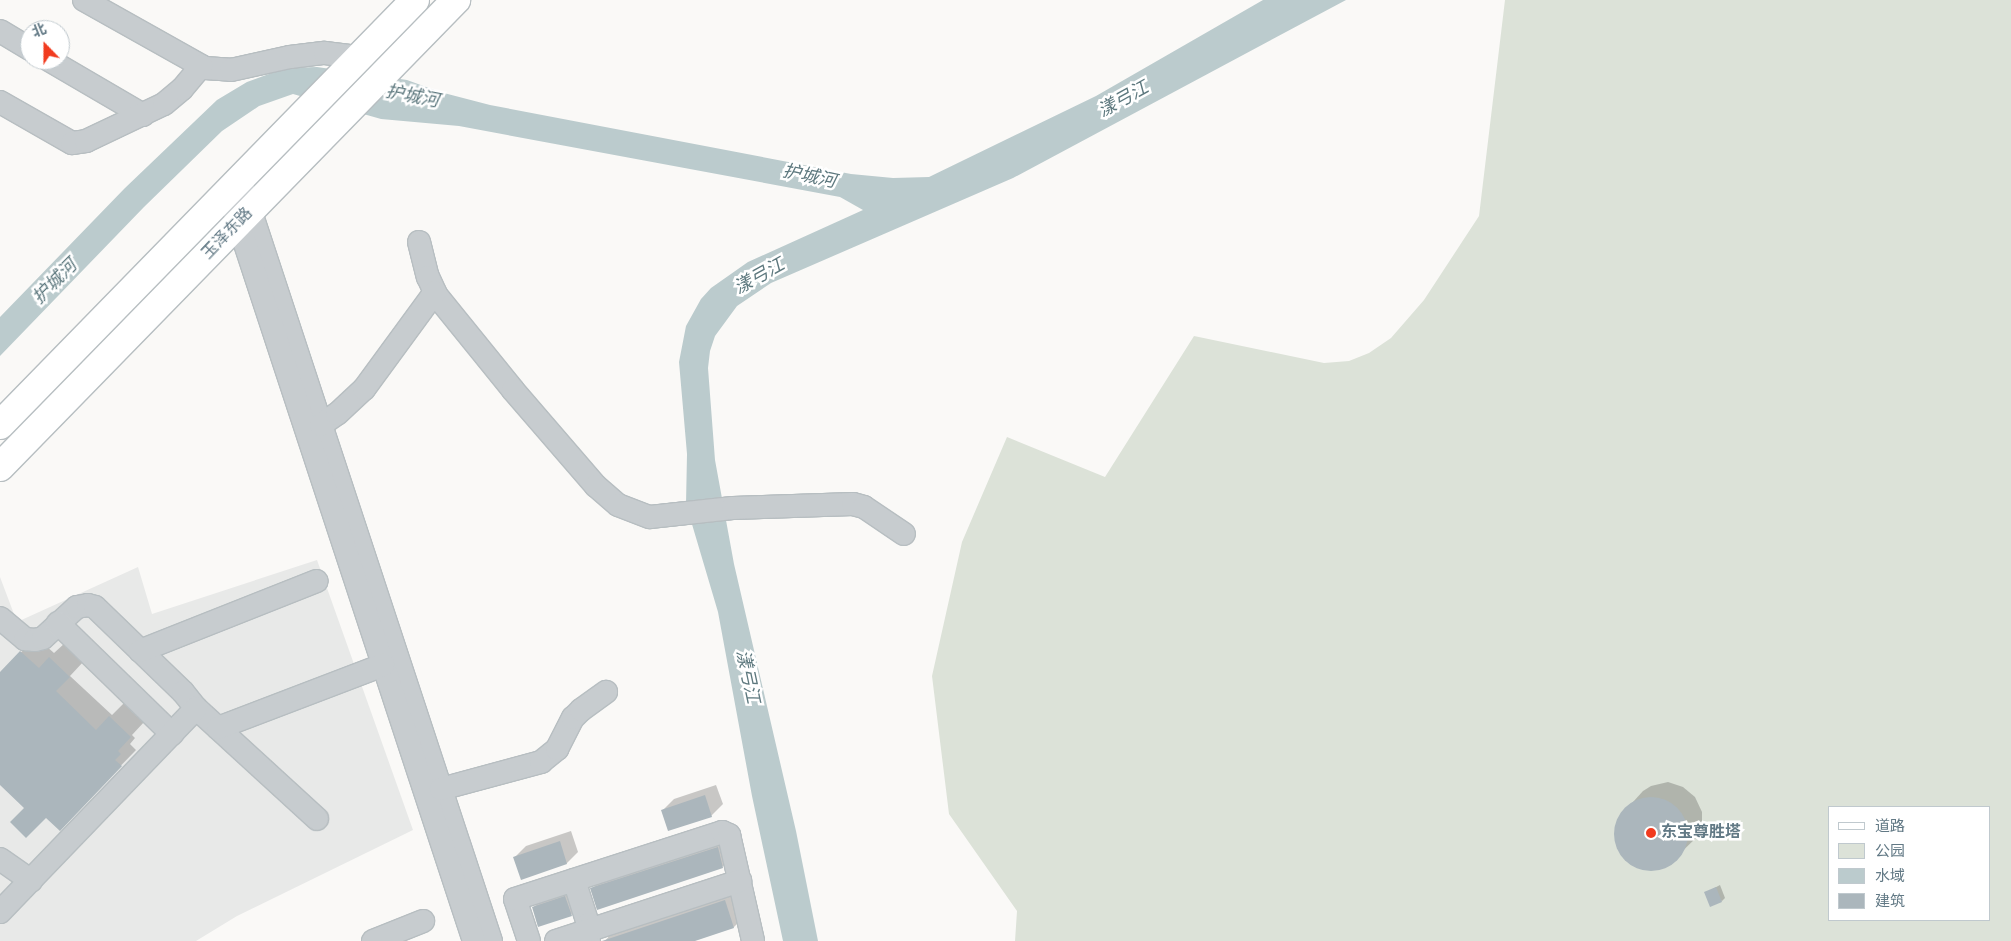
<!DOCTYPE html>
<meta charset="utf-8">
<style>
body{margin:0}
#map{position:relative;width:2011px;height:941px;overflow:hidden;background:#faf9f7;font-family:Overpass,"Noto Sans SC",sans-serif}
div>[style]{position:absolute}
[style*='--x']{left:calc(var(--x)*1px);top:calc(var(--y)*1px);width:calc(var(--w)*1px);rotate:calc(var(--a)*1deg)}
.built>*{inset:0;background:#e8e9e8}
.green>*{inset:0;background:#dce2d8}
.water>*{inset:0;background:#bbcbcd}
.shadow>*{inset:0;background:#0003}
.building>*{inset:0;background:#abb6bc}
.round{border-radius:50%}
.roads{filter:drop-shadow(1px 0 #b7bec1) drop-shadow(-1px 0 #b7bec1) drop-shadow(0 1px #b7bec1) drop-shadow(0 -1px #b7bec1)}
.minor>*{height:22px;margin:-11px;padding:0 11px;transform-origin:11px;border-radius:11px;background:#c7cccf}
.major>*{height:28px;margin:-14px;padding:0 14px;transform-origin:14px;border-radius:14px;background:#fff}
.dots>*{width:14px;height:14px;translate:-50% -50%;box-sizing:border-box;border:2px solid #fff;border-radius:50%}
span{translate:-50% -50%;white-space:nowrap;text-align:center;line-height:1.15;-webkit-text-stroke:5px #fff;paint-order:stroke}
.street-label{font-size:16px;color:#627985}
.poi-label{font-size:16px;color:#627985;font-weight:700}
.left{translate:0 -50%;text-align:left}
.water-label{font-size:18px;color:#5d787e;font-style:italic}
.legend{position:absolute;left:1828px;top:806px;width:162px;height:115px;box-sizing:border-box;background:#fff;border:1px solid #c0c9ce;margin:0;padding:6px 9px;list-style:none;font-size:15px;color:#627985}
.legend li{display:flex;align-items:center;gap:10px;height:25px}
.legend b{width:25px;border:1px solid #c0c9ce}
.north{position:absolute;left:20px;top:20px;width:50px;height:50px;box-sizing:border-box;background:#fff;border:1px solid #c0c9ce;border-radius:50%;rotate:338deg;font-size:14px;font-weight:700;line-height:20px;text-align:center;color:#627985}
.north::after{content:'';display:block;margin:auto;width:18px;height:22px;background:#f13b1f;clip-path:polygon(50% 0,100% 100%,50% 72%,0 100%)}
</style>
<div id="map">
<div class="built">
<div style="clip-path:polygon(317px 560px,413px 830px,237px 916px,196px 941px,0 941px,0 577px,17px 622px,138px 567px,152px 614px)"></div>
</div>
<div class="green">
<div style="clip-path:polygon(evenodd,1505px 0,2011px 0,2011px 941px,1015px 941px,1017px 911px,949px 814px,932px 676px,962px 542px,1007px 437px,1105px 477px,1194px 336px,1324px 363px,1349px 361px,1369px 353px,1391px 338px,1424px 300px,1479px 216px,1505px 0,1830px 807px,1990px 807px,1990px 920px,1830px 920px,1830px 807px)"></div>
</div>
<div class="water">
<div style="clip-path:polygon(1263px 0,1346px 0,1013px 178px,771px 283px,737px 306px,715px 336px,710px 351px,708px 368px,715px 460px,734px 564px,796px 831px,818px 941px,783px 941px,752px 796px,718px 612px,686px 504px,687px 454px,679px 362px,686px 326px,701px 299px,711px 288px,748px 262px,863px 210px,840px 197px,459px 126px,381px 119px,293px 94px,259px 106px,222px 131px,144px 207px,0 356px,0 317px,125px 188px,217px 100px,247px 82px,285px 68px,317px 67px,407px 80px,440px 92px,490px 105px,851px 174px,893px 178px,929px 177px,1096px 96px)"></div>
</div>
<div class="shadow">
<div style="clip-path:polygon(36px 637px,54px 653px,65px 643px,84px 661px,70px 676px,112px 715px,125px 702px,145px 721px,132px 735px,135px 738px,130px 744px,136px 750px,74px 814px,46px 816px,26px 808px,0 783px,0 674px)"></div>
<div style="clip-path:polygon(1668px 782px,1683px 787px,1695px 797px,1702px 812px,1702px 821px,1697px 837px,1669px 864px,1652px 869px,1636px 866px,1622px 856px,1615px 839px,1615px 830px,1622px 814px,1643px 791px,1651px 786px)"></div>
<div style="clip-path:polygon(716px 785px,723px 804px,711px 816px,663px 810px,674px 799px)"></div>
<div style="clip-path:polygon(571px 831px,578px 852px,567px 863px,522px 878px,515px 857px,526px 846px)"></div>
<div style="clip-path:polygon(729px 837px,734px 855px,722px 867px,592px 889px,603px 877px)"></div>
<div style="clip-path:polygon(1720px 885px,1725px 898px,1722px 901px,1705px 893px)"></div>
<div style="clip-path:polygon(577px 886px,582px 903px,571px 915px,533px 908px,544px 896px)"></div>
<div style="clip-path:polygon(736px 889px,745px 916px,734px 927px,690px 941px,605px 941px,616px 928px)"></div>
</div>
<div class="building">
<div style="clip-path:polygon(20px 651px,39px 668px,49px 657px,70px 677px,56px 691px,96px 730px,109px 716px,131px 737px,118px 751px,121px 754px,115px 760px,122px 766px,60px 831px,46px 818px,26px 838px,10px 822px,24px 808px,0 785px,0 672px)"></div>
<div style="clip-path:polygon(705px 795px,712px 817px,668px 831px,661px 810px)"></div>
<div class="round" style="left:1614px;top:797px;width:74px;height:74px"></div>
<div style="clip-path:polygon(560px 841px,567px 864px,521px 880px,513px 857px)"></div>
<div style="clip-path:polygon(718px 847px,723px 868px,597px 910px,590px 888px)"></div>
<div style="clip-path:polygon(1716px 887px,1722px 902px,1710px 907px,1704px 892px)"></div>
<div style="clip-path:polygon(565px 896px,572px 916px,538px 927px,532px 907px)"></div>
<div style="clip-path:polygon(725px 900px,734px 928px,695px 941px,602px 941px)"></div>
</div>
<div class="roads">
<div class="minor">
<div style="--x:84;--y:0;--w:139;--a:29.3"></div>
<div style="--x:205;--y:68;--w:26;--a:4"></div>
<div style="--x:231;--y:70;--w:60;--a:-12.4"></div>
<div style="--x:290;--y:57;--w:35;--a:-7"></div>
<div style="--x:325;--y:53;--w:35;--a:7"></div>
<div style="--x:0;--y:31;--w:35;--a:31"></div>
<div style="--x:49;--y:60;--w:109;--a:30.3"></div>
<div style="--x:0;--y:102;--w:83;--a:29.7"></div>
<div style="--x:72;--y:143;--w:14;--a:-8"></div>
<div style="--x:86;--y:141;--w:86;--a:-25.4"></div>
<div style="--x:164;--y:104;--w:23;--a:-40"></div>
<div style="--x:182;--y:89;--w:30;--a:-50"></div>
<div style="--x:240;--y:179;--w:802;--a:71.77"></div>
<div style="--x:228;--y:192;--w:788;--a:71.82"></div>
<div style="--x:419;--y:242;--w:36;--a:76"></div>
<div style="--x:428;--y:277;--w:21;--a:65"></div>
<div style="--x:437;--y:296;--w:121;--a:51"></div>
<div style="--x:513;--y:390;--w:127;--a:49.2"></div>
<div style="--x:596;--y:486;--w:29;--a:41"></div>
<div style="--x:618;--y:505;--w:34;--a:21"></div>
<div style="--x:650;--y:517;--w:83;--a:-6.2"></div>
<div style="--x:733;--y:508;--w:120;--a:-1.9"></div>
<div style="--x:853;--y:504;--w:11;--a:15"></div>
<div style="--x:864;--y:507;--w:48;--a:34"></div>
<div style="--x:321;--y:425;--w:19;--a:-35"></div>
<div style="--x:337;--y:414;--w:37;--a:-43"></div>
<div style="--x:364;--y:389;--w:120;--a:-53.8"></div>
<div style="--x:0;--y:618;--w:33;--a:40"></div>
<div style="--x:25;--y:639;--w:10;--a:6"></div>
<div style="--x:35;--y:640;--w:8;--a:-14"></div>
<div style="--x:43;--y:638;--w:46;--a:-42.4"></div>
<div style="--x:77;--y:607;--w:11;--a:-10"></div>
<div style="--x:88;--y:605;--w:7;--a:16"></div>
<div style="--x:95;--y:607;--w:122;--a:44"></div>
<div style="--x:183;--y:692;--w:21;--a:51"></div>
<div style="--x:196;--y:708;--w:164;--a:42.5"></div>
<div style="--x:58;--y:623;--w:159;--a:44.2"></div>
<div style="--x:140;--y:651;--w:190;--a:-21.6"></div>
<div style="--x:218;--y:728;--w:177;--a:-20.9"></div>
<div style="--x:441;--y:789;--w:104;--a:-15.1"></div>
<div style="--x:541;--y:762;--w:21;--a:-39"></div>
<div style="--x:557;--y:749;--w:35;--a:-63"></div>
<div style="--x:573;--y:718;--w:11;--a:-45"></div>
<div style="--x:581;--y:710;--w:31;--a:-36"></div>
<div style="--x:0;--y:859;--w:38;--a:35"></div>
<div style="--x:574;--y:880;--w:46;--a:72.3"></div>
<div style="--x:588;--y:924;--w:17;--a:87"></div>
<div style="--x:0;--y:912;--w:283;--a:-46.1"></div>
<div style="--x:373;--y:941;--w:54;--a:-21.8"></div>
<div style="--x:529;--y:941;--w:44;--a:-108.4"></div>
<div style="--x:515;--y:899;--w:218;--a:-17.9"></div>
<div style="--x:722;--y:832;--w:8;--a:23"></div>
<div style="--x:729;--y:835;--w:109;--a:77.2"></div>
<div style="--x:556;--y:941;--w:194;--a:-18.1"></div>
</div>
<div class="major">
<div style="--x:0;--y:425;--w:594;--a:-45.68"></div>
<div style="--x:0;--y:467;--w:653;--a:-45.68"></div>
</div>
</div>
<div class="dots">
<div style="left:1651px;top:833px;background:#f13b1f"></div>
</div>
<div class="street-label">
<span style="left:228px;top:234px;rotate:-46deg">玉泽东路</span>
</div>
<div class="poi-label">
<span class="left" style="left:1661px;top:833px">东宝尊胜塔</span>
</div>
<div class="water-label">
<span style="left:412px;top:98px;rotate:11deg">护城河</span>
<span style="left:1124px;top:101px;rotate:-29deg">漾弓江</span>
<span style="left:809px;top:178px;rotate:12deg">护城河</span>
<span style="left:760px;top:278px;rotate:-29deg">漾弓江</span>
<span style="left:56px;top:283px;rotate:-45deg">护城河</span>
<span style="left:746px;top:677px;rotate:78deg">漾弓江</span>
</div>
<ul class="legend">
<li><b style="height:6px;background:#fff"></b>道路</li>
<li><b style="height:14px;background:#dce2d8"></b>公园</li>
<li><b style="height:14px;background:#bbcbcd"></b>水域</li>
<li><b style="height:14px;background:#abb6bc"></b>建筑</li>
</ul>
<div class="north">北</div>
</div>
